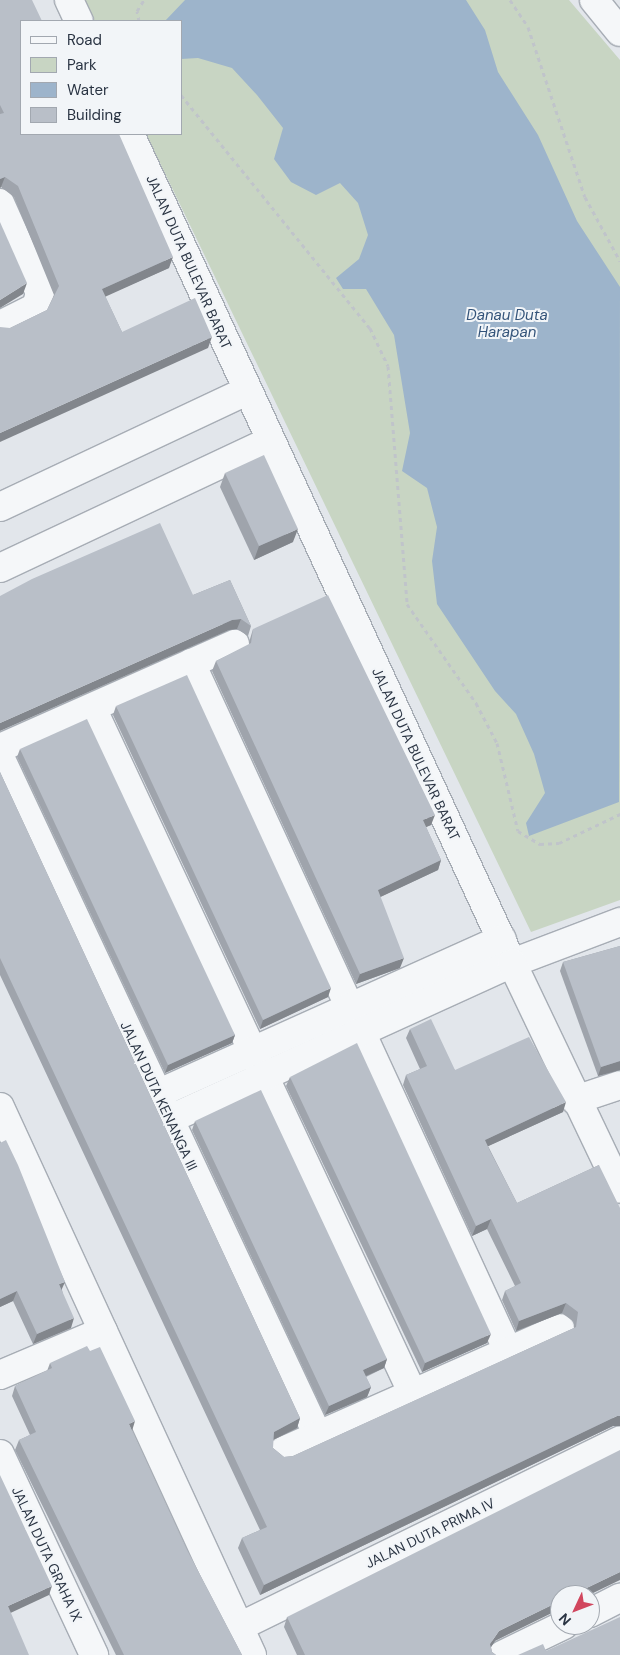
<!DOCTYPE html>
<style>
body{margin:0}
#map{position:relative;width:620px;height:1655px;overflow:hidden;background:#e2e6eb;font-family:"DM Sans",sans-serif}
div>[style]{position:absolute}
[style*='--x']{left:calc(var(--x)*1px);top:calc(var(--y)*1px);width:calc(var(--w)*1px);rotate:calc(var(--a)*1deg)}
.green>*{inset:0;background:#c8d5c3}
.water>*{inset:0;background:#9db4cb}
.path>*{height:3px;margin-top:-1.5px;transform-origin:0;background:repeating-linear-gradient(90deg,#c0c4ca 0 4px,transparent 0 8px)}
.roads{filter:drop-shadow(1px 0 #a7adb5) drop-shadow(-1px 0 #a7adb5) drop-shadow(0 1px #a7adb5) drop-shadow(0 -1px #a7adb5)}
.minor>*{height:28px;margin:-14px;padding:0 14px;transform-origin:14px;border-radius:14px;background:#f5f7f9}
.wall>*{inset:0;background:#9fa4ac}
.shaded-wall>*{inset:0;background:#82868c}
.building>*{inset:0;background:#b9bfc8}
span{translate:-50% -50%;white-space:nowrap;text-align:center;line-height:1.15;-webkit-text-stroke:4px #f2f5f8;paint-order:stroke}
.street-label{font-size:14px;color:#2a3443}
.water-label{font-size:15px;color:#335379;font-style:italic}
.legend{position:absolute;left:20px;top:20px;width:162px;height:115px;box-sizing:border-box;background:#f2f5f8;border:1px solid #a2a8b0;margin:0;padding:6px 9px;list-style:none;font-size:15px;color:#2a3443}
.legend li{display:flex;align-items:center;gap:10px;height:25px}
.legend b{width:25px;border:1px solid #a2a8b0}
.north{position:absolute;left:550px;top:1585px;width:50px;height:50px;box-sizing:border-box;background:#f2f5f8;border:1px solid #a2a8b0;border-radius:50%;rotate:227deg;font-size:14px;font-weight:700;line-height:20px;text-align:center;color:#2a3443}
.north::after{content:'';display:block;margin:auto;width:18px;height:22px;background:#d1465e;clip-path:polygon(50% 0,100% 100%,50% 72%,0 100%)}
</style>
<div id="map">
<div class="green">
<div style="clip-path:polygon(81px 0,569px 0,620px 60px,620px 900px,531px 932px,146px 134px,181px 134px,181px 21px,92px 21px)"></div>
</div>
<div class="water">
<div style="clip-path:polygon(185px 0,466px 0,485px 30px,498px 72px,538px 135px,577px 221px,620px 287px,619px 802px,529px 836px,526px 823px,545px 793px,534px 754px,516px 714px,495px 691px,437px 604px,432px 561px,437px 527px,427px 488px,402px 471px,410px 433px,394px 335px,366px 289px,343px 289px,336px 278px,359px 259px,368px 235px,358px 203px,340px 183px,316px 195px,291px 182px,274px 159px,283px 128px,257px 95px,232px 68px,198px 58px,181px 59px,181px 21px,165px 21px)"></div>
</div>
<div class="path">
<div style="--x:510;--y:0;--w:32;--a:56"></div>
<div style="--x:528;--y:27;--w:179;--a:71.5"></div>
<div style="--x:585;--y:197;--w:73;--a:61.3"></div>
<div style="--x:139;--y:21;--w:10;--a:-101"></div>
<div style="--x:137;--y:11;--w:13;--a:-58"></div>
<div style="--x:181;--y:95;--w:300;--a:51"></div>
<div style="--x:370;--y:328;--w:42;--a:64.7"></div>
<div style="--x:388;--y:366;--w:239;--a:85.4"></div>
<div style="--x:407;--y:604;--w:121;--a:55.1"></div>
<div style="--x:476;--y:703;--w:45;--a:62.3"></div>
<div style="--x:497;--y:743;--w:90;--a:76.6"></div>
<div style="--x:518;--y:831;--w:26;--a:31"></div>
<div style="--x:540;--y:844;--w:19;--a:-3"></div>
<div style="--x:559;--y:843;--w:68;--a:-25.4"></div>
</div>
<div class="roads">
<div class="minor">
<div style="--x:69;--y:0;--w:23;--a:65"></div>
<div style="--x:594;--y:0;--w:41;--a:50.9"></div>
<div style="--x:130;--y:134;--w:913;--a:65.26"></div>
<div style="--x:512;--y:963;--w:116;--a:-20.8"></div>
<div style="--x:0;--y:203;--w:98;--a:66"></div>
<div style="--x:40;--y:293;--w:15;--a:106"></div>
<div style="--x:36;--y:307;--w:40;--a:153.4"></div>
<div style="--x:0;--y:507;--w:273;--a:-25.2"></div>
<div style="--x:0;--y:568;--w:298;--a:-25.2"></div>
<div style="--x:191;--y:663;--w:758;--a:65.26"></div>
<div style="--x:93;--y:710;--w:753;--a:64.93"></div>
<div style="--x:0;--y:748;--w:257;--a:-23.9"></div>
<div style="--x:0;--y:757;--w:750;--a:64.9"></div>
<div style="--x:157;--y:1094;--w:378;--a:-24.2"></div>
<div style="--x:575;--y:1100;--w:47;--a:-18.4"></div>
<div style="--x:0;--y:1107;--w:603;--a:65.3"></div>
<div style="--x:170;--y:1119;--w:376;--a:-24.5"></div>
<div style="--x:512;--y:963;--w:250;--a:64.5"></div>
<div style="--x:0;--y:1375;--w:112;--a:-23.1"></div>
<div style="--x:283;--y:1451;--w:303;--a:-23.9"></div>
<div style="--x:0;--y:1454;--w:222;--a:64.9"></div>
<div style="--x:590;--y:1613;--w:34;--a:-27"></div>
<div style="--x:239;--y:1627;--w:424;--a:-26.1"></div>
<div style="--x:502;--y:1655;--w:69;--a:-25.8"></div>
</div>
</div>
<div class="wall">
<div style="clip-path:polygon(0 0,21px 21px,169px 268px,105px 296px,122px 332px,208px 348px,10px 328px,47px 310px,54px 295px,14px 197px,1px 187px,0 188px)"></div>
<div style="clip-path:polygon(225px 473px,293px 542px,254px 560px,220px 487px)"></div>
<div style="clip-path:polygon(230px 580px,251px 626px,248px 636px,237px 629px,229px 630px,193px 595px)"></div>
<div style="clip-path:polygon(253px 629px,431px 825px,426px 827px,441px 860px,438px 870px,380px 897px,400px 968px,356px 984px,212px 671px,216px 661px,249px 645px,250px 639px)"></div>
<div style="clip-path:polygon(116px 706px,328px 997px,260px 1029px,113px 715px)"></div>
<div style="clip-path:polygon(20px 749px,235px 1035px,232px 1043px,165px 1073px,17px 757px)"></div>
<div style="clip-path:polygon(0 772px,300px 1418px,297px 1428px,273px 1440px,273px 1448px,284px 1457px,293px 1456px,574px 1328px,574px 1322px,562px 1313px,516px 1331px,502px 1300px,505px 1291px,515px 1286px,487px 1229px,472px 1236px,403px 1085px,406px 1075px,420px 1069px,406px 1038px,410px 1029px,455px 1070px,563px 1112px,488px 1146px,517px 1203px,599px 1165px,613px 1426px,260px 1595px,238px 1548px,242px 1538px,260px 1530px,0 975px)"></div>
<div style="clip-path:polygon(620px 946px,620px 1070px,598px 1076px,560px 971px,563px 962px)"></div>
<div style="clip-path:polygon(290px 1077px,487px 1343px,422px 1372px,286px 1086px)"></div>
<div style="clip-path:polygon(195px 1121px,387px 1359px,384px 1368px,366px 1377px,371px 1387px,367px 1397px,325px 1415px,192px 1130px)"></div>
<div style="clip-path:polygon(0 1143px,62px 1290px,71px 1328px,33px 1344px,13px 1301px,0 1307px)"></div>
<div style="clip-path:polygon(50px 1363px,132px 1431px,185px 1546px,242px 1655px,116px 1655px,15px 1450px,19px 1440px,30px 1435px,12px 1396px,15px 1386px,47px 1371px)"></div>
<div style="clip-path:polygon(287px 1617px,495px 1641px,491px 1647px,492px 1652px,496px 1655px,297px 1655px,284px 1627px)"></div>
</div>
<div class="shaded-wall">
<div style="clip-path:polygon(5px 177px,1px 187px,0 188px,0 179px)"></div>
<div style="clip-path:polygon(173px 257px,169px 268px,98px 300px,102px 289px)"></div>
<div style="clip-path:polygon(27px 283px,23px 294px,0 308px,0 300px)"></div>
<div style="clip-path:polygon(212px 337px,208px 348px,0 442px,0 433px)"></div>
<div style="clip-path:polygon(298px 529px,293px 542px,254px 560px,259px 546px)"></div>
<div style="clip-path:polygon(241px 619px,237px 629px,229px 630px,0 731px,0 723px,232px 620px)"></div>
<div style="clip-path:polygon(435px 815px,431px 825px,419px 830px,423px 820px)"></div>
<div style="clip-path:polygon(441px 860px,438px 870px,374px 900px,378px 890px)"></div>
<div style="clip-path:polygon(404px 958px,400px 968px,356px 984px,360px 974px)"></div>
<div style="clip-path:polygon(331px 988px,328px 997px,260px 1029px,263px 1020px)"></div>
<div style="clip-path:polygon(235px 1035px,232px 1043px,165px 1073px,168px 1065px)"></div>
<div style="clip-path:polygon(620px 1061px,620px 1070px,598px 1076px,601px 1067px)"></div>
<div style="clip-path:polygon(566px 1102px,563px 1112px,482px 1149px,485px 1140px)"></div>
<div style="clip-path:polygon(491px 1219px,487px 1229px,472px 1236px,476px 1226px)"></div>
<div style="clip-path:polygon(65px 1282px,61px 1291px,59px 1284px)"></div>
<div style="clip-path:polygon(17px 1291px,13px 1301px,0 1307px,0 1299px)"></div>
<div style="clip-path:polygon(566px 1303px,562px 1313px,516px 1331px,519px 1321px)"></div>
<div style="clip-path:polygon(74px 1318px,71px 1328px,33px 1344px,37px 1334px)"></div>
<div style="clip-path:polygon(491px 1334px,487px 1343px,422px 1372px,425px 1363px)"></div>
<div style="clip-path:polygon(387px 1359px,384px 1368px,359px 1379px,363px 1370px)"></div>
<div style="clip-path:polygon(371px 1387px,367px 1397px,325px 1415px,329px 1406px)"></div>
<div style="clip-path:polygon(617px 1416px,620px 1416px,620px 1426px,613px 1426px,260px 1595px,264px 1585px)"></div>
<div style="clip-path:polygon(300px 1418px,297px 1428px,271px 1441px,274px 1432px)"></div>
<div style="clip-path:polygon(135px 1421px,132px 1431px,129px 1424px)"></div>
<div style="clip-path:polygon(620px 1572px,620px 1580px,589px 1595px,572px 1595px)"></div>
<div style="clip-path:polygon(52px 1586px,49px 1595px,4px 1616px,8px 1606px)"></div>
<div style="clip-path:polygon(560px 1601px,560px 1609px,495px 1641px,487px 1653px,490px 1644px,499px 1631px)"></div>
</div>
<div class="building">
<div style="clip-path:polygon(0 0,32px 0,42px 21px,21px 21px,21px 134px,119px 134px,173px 257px,102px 289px,122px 332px,195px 298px,212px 337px,0 433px,0 327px,10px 328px,47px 310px,59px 286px,18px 186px,5px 177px,0 179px,0 114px,4px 113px,0 105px)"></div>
<div style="clip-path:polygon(0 222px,27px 283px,0 300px)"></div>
<div style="clip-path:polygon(264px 455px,298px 529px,259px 546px,225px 473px)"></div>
<div style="clip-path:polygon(160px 523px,193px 595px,230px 580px,251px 626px,241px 619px,232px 620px,0 723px,0 596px,32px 579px)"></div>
<div style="clip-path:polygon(328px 595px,435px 815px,423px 820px,441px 860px,378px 890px,404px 958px,360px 974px,216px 661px,251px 643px,253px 629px)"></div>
<div style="clip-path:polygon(187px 675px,331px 988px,263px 1020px,116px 706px)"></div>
<div style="clip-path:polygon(87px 719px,235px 1035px,168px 1065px,20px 749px)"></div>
<div style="clip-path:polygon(0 772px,300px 1418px,274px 1432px,273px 1448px,284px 1457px,293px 1456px,576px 1327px,578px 1312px,566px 1303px,519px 1321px,505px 1291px,521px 1283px,491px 1219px,476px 1226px,406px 1075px,427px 1066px,410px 1029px,431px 1019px,455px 1070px,529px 1037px,566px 1102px,485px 1140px,490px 1151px,517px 1203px,599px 1165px,620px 1208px,620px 1416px,617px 1416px,264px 1585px,242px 1538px,267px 1527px,0 958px)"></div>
<div style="clip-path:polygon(620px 946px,620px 1061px,601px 1067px,563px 962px)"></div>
<div style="clip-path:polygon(357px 1043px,491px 1334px,425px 1363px,290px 1077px)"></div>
<div style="clip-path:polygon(261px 1090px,387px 1359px,363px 1370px,371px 1387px,329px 1406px,195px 1121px)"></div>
<div style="clip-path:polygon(6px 1140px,18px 1165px,65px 1282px,59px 1284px,74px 1318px,37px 1334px,17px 1291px,0 1299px,0 1143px)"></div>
<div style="clip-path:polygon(87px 1346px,90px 1351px,100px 1347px,135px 1421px,129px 1424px,185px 1546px,242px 1655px,124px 1655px,19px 1440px,36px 1432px,15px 1386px,52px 1368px,50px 1363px)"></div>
<div style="clip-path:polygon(620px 1450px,620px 1572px,572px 1595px,560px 1595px,560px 1601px,499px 1631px,490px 1644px,492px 1652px,496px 1655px,305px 1655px,287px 1617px)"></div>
<div style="clip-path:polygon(0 1475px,52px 1586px,8px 1606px,29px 1655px,0 1655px)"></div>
<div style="clip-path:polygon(620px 1617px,620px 1655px,518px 1655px,543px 1644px,546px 1651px)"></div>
</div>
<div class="street-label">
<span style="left:189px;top:262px;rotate:66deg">JALAN DUTA BULEVAR BARAT</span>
<span style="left:416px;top:754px;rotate:65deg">JALAN DUTA BULEVAR BARAT</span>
<span style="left:159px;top:1096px;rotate:65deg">JALAN DUTA KENANGA III</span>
<span style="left:430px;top:1533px;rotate:-26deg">JALAN DUTA PRIMA IV</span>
<span style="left:47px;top:1554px;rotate:65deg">JALAN DUTA GRAHA IX</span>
</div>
<div class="water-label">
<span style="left:507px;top:324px">Danau Duta<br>Harapan</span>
</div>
<ul class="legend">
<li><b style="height:6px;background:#f5f7f9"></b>Road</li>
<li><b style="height:14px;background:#c8d5c3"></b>Park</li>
<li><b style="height:14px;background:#9db4cb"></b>Water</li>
<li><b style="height:14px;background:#b9bfc8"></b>Building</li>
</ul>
<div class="north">N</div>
</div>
